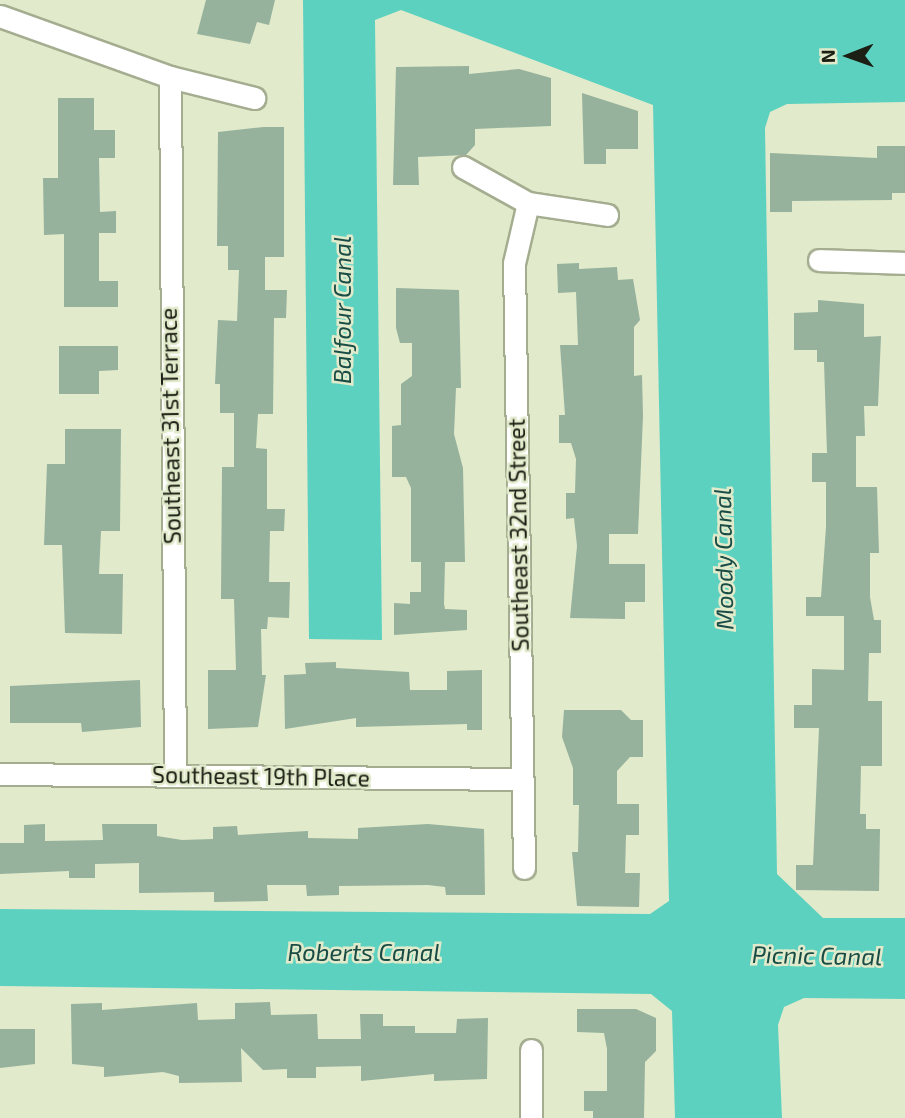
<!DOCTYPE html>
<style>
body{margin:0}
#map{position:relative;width:905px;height:1118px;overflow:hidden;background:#e1eacb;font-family:"Exo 2",sans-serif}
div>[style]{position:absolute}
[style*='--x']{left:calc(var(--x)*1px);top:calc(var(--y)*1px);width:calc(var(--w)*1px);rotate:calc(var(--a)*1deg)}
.water>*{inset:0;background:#5cd1c0}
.building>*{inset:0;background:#96b19c}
.roads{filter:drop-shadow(2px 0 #a4ad90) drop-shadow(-2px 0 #a4ad90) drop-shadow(0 2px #a4ad90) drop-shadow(0 -2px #a4ad90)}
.street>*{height:21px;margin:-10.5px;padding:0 10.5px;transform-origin:10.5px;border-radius:10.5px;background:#fff}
span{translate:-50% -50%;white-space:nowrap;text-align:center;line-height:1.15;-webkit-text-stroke:5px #e1eacb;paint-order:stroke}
.street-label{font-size:23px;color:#1c1f14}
.water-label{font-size:24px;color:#194c45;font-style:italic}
.north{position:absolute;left:814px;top:21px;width:70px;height:70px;-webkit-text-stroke:5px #e1eacb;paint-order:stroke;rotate:269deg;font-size:19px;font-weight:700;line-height:28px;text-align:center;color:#1c1f14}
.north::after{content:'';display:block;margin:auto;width:24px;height:32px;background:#1c1f14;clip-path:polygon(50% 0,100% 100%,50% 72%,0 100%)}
</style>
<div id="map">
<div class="water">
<div style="clip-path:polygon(303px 0,905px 0,905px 102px,787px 104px,770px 112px,765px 128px,777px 874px,823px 918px,905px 918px,905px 999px,804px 998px,784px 1007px,778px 1025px,782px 1118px,675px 1118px,672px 1011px,651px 994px,0 986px,0 909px,650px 914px,669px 901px,653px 105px,401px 10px,375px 20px,382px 640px,309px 639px)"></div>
</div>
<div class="building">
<div style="clip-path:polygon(206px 0,275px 0,269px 25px,257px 22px,250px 44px,197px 34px)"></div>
<div style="clip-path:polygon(469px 66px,469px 74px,519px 69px,551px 78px,551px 126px,475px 129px,475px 145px,466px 155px,418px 157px,419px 185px,393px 185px,396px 67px)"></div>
<div style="clip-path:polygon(582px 93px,638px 111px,638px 149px,606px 149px,606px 164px,584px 164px)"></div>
<div style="clip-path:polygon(58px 98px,94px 98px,94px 130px,115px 130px,115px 158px,99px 158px,100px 212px,116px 211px,116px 233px,99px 233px,99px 281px,118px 281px,118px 307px,64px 307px,64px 234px,44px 235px,43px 178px,58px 178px)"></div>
<div style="clip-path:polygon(264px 127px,284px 127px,284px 257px,265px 257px,265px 290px,287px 290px,286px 318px,274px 318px,273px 414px,258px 414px,256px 448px,267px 449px,267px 509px,285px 509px,284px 531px,270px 531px,269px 582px,290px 582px,289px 618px,268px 617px,267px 629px,261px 629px,262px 675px,266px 675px,258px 727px,208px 729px,208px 670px,236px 670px,234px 599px,221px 599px,222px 467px,234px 467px,234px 413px,220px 413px,220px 384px,215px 384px,218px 320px,237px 321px,239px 270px,228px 270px,228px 246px,217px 246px,218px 132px)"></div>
<div style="clip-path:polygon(877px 146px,905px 146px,905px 193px,892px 193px,892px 200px,792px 201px,792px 212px,770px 212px,770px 153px,877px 158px)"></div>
<div style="clip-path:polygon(579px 263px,579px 269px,617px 267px,618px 280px,633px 279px,640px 320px,634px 327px,634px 376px,642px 375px,643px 416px,638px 534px,609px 534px,609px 564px,645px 564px,645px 602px,625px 602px,625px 619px,570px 618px,577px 546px,574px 518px,566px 519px,566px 493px,575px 493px,576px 459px,571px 443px,559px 443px,559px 415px,565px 415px,560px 345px,578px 345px,576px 292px,558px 293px,557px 264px)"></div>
<div style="clip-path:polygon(396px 288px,459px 290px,461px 388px,456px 388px,454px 434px,463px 468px,465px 562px,445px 562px,444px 604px,445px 609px,467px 610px,467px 630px,394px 635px,394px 603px,410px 604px,410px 592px,421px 592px,421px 562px,411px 562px,411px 488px,406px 477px,392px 477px,392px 426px,401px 425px,401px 384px,412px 376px,412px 343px,400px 343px,396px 328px)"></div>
<div style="clip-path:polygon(818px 300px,864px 304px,864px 337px,881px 336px,878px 406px,864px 406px,865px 436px,856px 436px,856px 487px,877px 487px,879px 553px,870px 553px,870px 597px,874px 620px,881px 620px,881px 653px,869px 653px,868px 701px,882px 701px,882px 766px,861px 766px,860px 814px,866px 814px,866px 829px,880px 829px,879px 891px,796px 890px,796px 865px,813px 865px,819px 728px,794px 728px,794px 705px,812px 705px,812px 669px,844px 670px,844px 616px,806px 616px,806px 597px,821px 597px,826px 527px,826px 482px,812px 482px,812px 453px,827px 453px,824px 362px,817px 362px,817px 350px,794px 350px,794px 313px,818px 312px)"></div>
<div style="clip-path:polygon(59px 346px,118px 346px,118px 370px,99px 371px,99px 394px,59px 394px)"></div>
<div style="clip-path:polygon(65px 429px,121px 429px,120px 531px,101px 531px,99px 574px,123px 574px,122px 634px,65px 633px,62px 545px,44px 545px,47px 464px,65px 464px)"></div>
<div style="clip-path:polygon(336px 662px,336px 668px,409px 672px,410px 690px,447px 690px,447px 671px,482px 670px,482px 730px,467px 730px,467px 724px,356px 727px,356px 718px,285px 729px,284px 675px,306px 674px,305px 663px)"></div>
<div style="clip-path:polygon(140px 680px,141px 727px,82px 732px,81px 723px,10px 723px,10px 686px)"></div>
<div style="clip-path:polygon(564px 710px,621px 710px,631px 720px,643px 720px,643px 757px,630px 757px,617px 771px,617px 804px,639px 804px,639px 835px,626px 835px,625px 873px,640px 873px,639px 907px,577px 906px,572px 852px,578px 852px,579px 805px,573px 805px,573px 768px,562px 737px)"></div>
<div style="clip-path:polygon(45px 824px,45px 841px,103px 840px,102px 824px,157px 824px,157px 836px,182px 840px,213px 839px,213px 827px,237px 826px,238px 835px,308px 831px,308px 838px,358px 839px,358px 828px,428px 824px,484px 829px,485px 895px,446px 895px,445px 887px,428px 885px,339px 886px,339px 895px,307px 896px,306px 885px,267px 885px,268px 901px,214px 902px,214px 892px,139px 893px,139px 863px,95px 864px,95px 878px,69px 878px,69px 871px,0 874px,0 843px,24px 843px,24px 825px)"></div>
<div style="clip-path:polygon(270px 1002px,271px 1015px,317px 1014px,318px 1039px,361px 1039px,360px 1014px,383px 1014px,383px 1026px,415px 1026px,415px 1033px,456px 1033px,457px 1019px,488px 1018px,487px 1079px,434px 1081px,434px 1074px,361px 1081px,361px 1066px,316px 1067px,316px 1078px,287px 1078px,287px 1069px,263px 1070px,241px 1048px,242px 1082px,179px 1083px,179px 1076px,163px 1072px,104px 1077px,104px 1067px,72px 1064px,71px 1004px,102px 1003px,102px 1010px,197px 1003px,198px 1020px,235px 1019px,235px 1003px)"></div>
<div style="clip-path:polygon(577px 1009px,636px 1009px,656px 1018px,656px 1051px,645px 1062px,644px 1118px,593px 1118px,593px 1111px,584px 1111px,584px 1091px,607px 1091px,607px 1049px,604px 1033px,577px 1032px)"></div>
<div style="clip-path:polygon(0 1029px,35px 1029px,35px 1064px,0 1068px)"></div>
</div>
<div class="roads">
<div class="street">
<div style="--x:0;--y:16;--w:181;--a:19.7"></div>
<div style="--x:170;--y:77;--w:87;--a:14"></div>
<div style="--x:170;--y:77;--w:699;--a:89.59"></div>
<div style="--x:463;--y:167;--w:74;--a:29"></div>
<div style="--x:528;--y:203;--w:62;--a:103.1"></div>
<div style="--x:514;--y:263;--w:605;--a:89.05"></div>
<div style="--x:528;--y:203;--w:80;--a:8.6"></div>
<div style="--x:819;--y:260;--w:86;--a:2"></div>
<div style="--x:0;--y:774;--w:521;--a:0.55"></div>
<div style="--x:531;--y:1050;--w:68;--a:90"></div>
</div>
</div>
<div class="street-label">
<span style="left:170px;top:426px;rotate:-91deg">Southeast 31st Terrace</span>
<span style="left:518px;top:535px;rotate:-91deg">Southeast 32nd Street</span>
<span style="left:261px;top:776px;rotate:1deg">Southeast 19th Place</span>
</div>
<div class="water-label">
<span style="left:342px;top:310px;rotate:-90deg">Balfour Canal</span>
<span style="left:723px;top:559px;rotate:-91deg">Moody Canal</span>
<span style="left:364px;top:952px">Roberts Canal</span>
<span style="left:817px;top:955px;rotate:1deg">Picnic Canal</span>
</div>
<div class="north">N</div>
</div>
